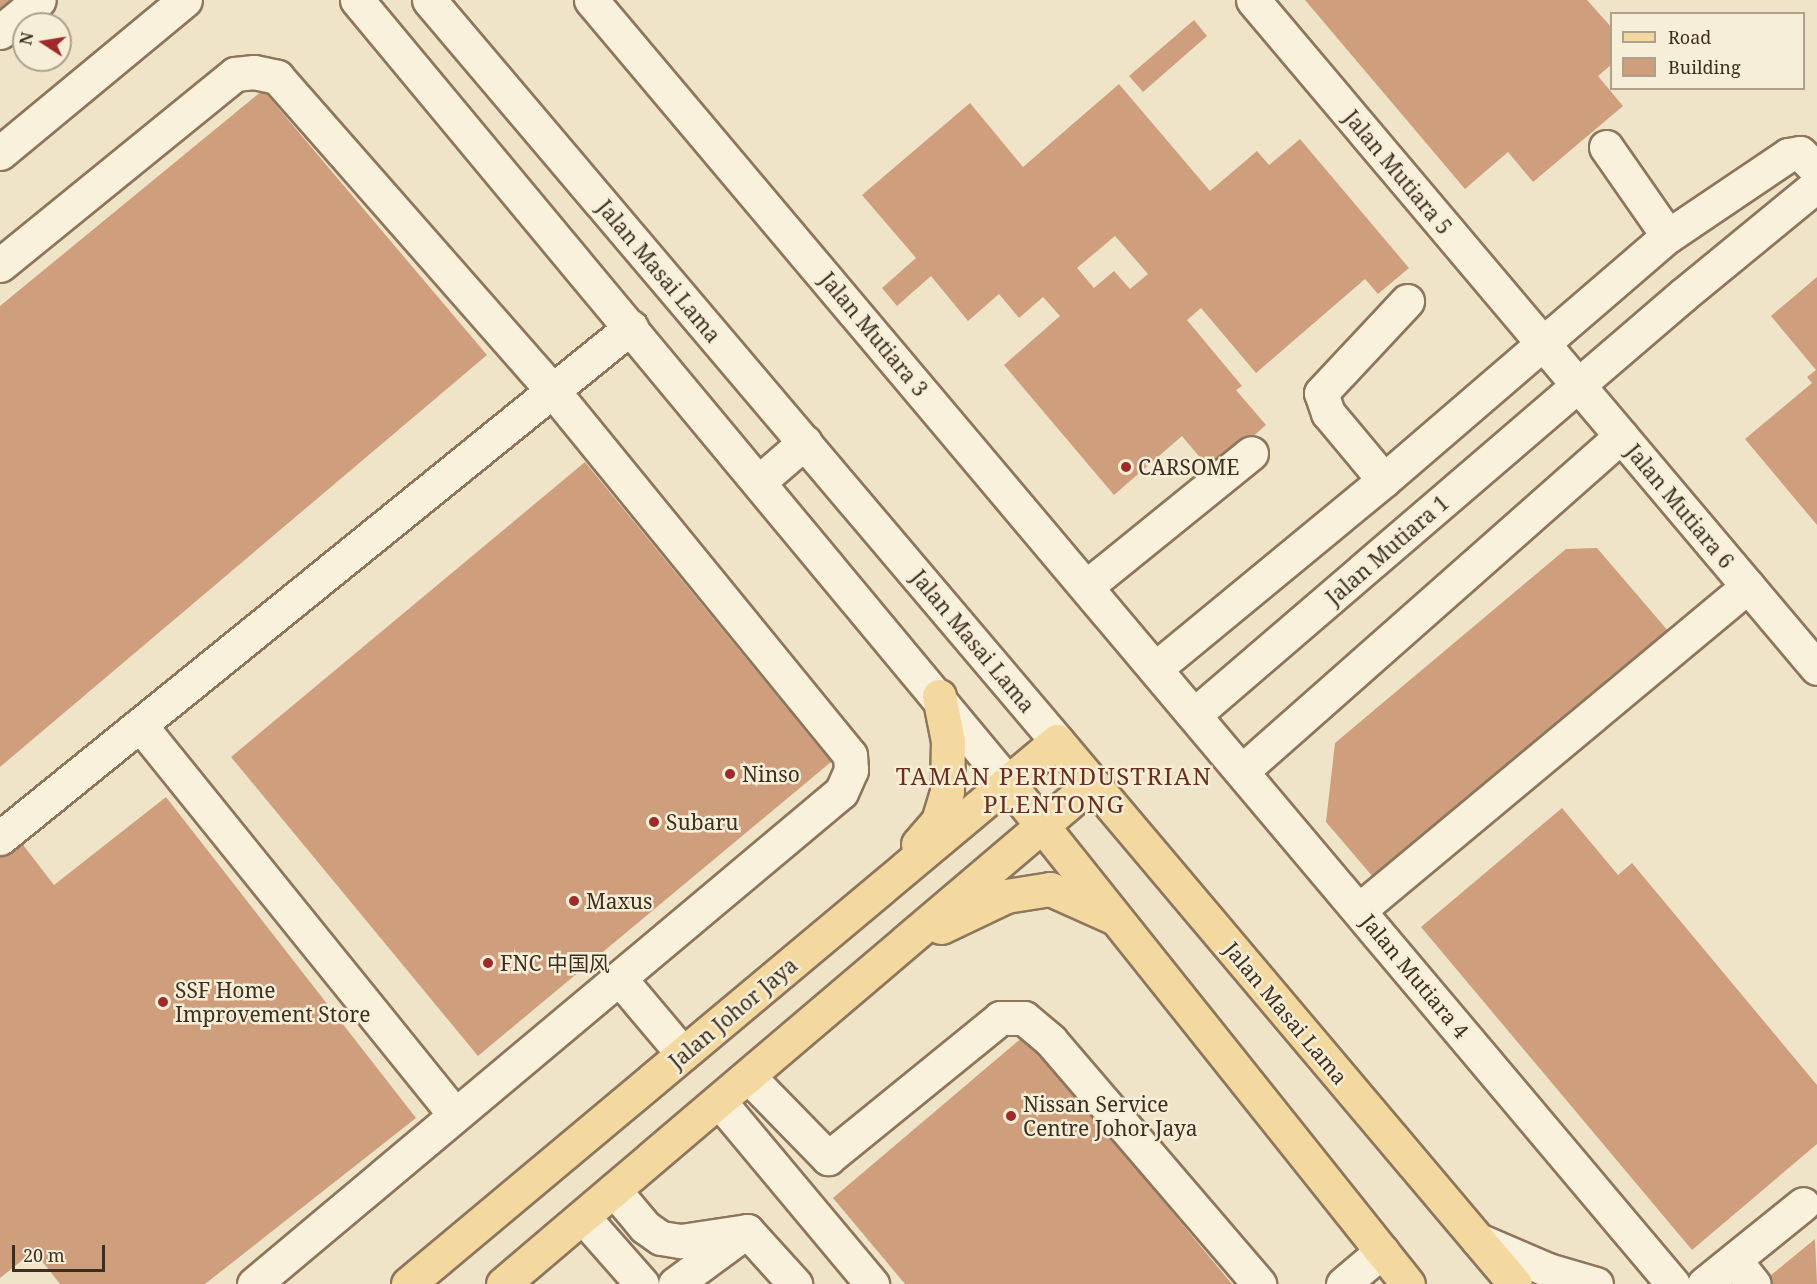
<!DOCTYPE html>
<meta charset="utf-8">
<style>
body{margin:0}
#map{position:relative;width:1817px;height:1284px;overflow:hidden;background:#f0e4c8;font-family:"Noto Serif","Noto Sans SC",serif}
div>[style]{position:absolute}
[style*='--x']{left:calc(var(--x)*1px);top:calc(var(--y)*1px);width:calc(var(--w)*1px);rotate:calc(var(--a)*1deg)}
.building>*{inset:0;background:#cf9f7d}
.roads{filter:drop-shadow(2px 0 #8d765c) drop-shadow(-2px 0 #8d765c) drop-shadow(0 2px #8d765c) drop-shadow(0 -2px #8d765c)}
.minor>*{height:33px;margin:-16.5px;padding:0 16.5px;transform-origin:16.5px;border-radius:16.5px;background:#faf1dc}
.major>*{height:33px;margin:-16.5px;padding:0 16.5px;transform-origin:16.5px;border-radius:16.5px;background:#f3d9a0}
.dots>*{width:16px;height:16px;translate:-50% -50%;box-sizing:border-box;border:3px solid #f7eed8;border-radius:50%}
span{translate:-50% -50%;white-space:nowrap;text-align:center;line-height:1.15;-webkit-text-stroke:5px #f7eed8;paint-order:stroke}
.street-label{font-size:21px;color:#3d2e20}
.poi-label{font-size:21px;color:#3d2e20}
.left{translate:0 -50%;text-align:left}
.quarter-label{font-size:24px;color:#6b2e1e;letter-spacing:1.5px}
.legend{position:absolute;left:1610px;top:12px;width:195px;height:78px;box-sizing:border-box;background:#f7eed8;border:2px solid #ada18e;margin:0;padding:8px 10px;list-style:none;font-size:18px;color:#3d2e20}
.legend li{display:flex;align-items:center;gap:12px;height:30px}
.legend b{width:30px;border:2px solid #ada18e}
.north{position:absolute;left:12px;top:12px;width:60px;height:60px;box-sizing:border-box;background:#f7eed8;border:2px solid #ada18e;border-radius:50%;rotate:282deg;font-size:16px;font-weight:700;line-height:24px;text-align:center;color:#3d2e20}
.north::after{content:'';display:block;margin:auto;width:21px;height:27px;background:#9e2a2b;clip-path:polygon(50% 0,100% 100%,50% 72%,0 100%)}
.scale{position:absolute;left:12px;top:1245px;width:93px;height:27px;box-sizing:border-box;border:3px solid #3d2e20;border-top:0;padding-left:8px;font-size:18px;line-height:21px;white-space:nowrap;color:#3d2e20;-webkit-text-stroke:4px #f7eed8;paint-order:stroke}
</style>
<div id="map">
<div class="building">
<div style="clip-path:polygon(0 0,11px 0,0 9px)"></div>
<div style="clip-path:polygon(1305px 0,1587px 0,1612px 28px,1612px 64px,1598px 76px,1623px 106px,1533px 182px,1508px 152px,1465px 189px)"></div>
<div style="clip-path:polygon(1194px 20px,1207px 36px,1143px 92px,1129px 76px)"></div>
<div style="clip-path:polygon(evenodd,1119px 84px,1210px 191px,1257px 151px,1269px 165px,1300px 139px,1409px 268px,1378px 294px,1365px 279px,1256px 373px,1201px 308px,1187px 320px,1242px 386px,1236px 390px,1266px 425px,1212px 472px,1182px 436px,1114px 495px,1004px 365px,1060px 316px,1043px 297px,1019px 318px,999px 294px,968px 321px,931px 276px,897px 306px,882px 288px,916px 258px,862px 195px,970px 103px,1023px 167px,1119px 84px,1115px 236px,1148px 274px,1130px 289px,1114px 271px,1094px 288px,1077px 268px,1115px 236px)"></div>
<div style="clip-path:polygon(263px 90px,487px 355px,0 767px,0 306px)"></div>
<div style="clip-path:polygon(1817px 277px,1817px 525px,1745px 439px,1812px 383px,1807px 377px,1816px 370px,1771px 316px)"></div>
<div style="clip-path:polygon(585px 462px,831px 762px,478px 1056px,231px 757px)"></div>
<div style="clip-path:polygon(1597px 548px,1669px 632px,1443px 825px,1439px 820px,1373px 877px,1326px 822px,1335px 743px,1566px 549px)"></div>
<div style="clip-path:polygon(166px 797px,416px 1118px,205px 1284px,60px 1284px,34px 1251px,0 1278px,0 857px,20px 841px,54px 885px)"></div>
<div style="clip-path:polygon(1562px 808px,1618px 875px,1632px 863px,1817px 1085px,1817px 1144px,1692px 1250px,1421px 927px)"></div>
<div style="clip-path:polygon(1025px 1035px,1232px 1284px,905px 1284px,833px 1198px)"></div>
<div style="clip-path:polygon(1815px 1239px,1817px 1284px,1768px 1284px,1765px 1280px)"></div>
</div>
<div class="roads">
<div class="minor">
<div style="--x:357;--y:0;--w:1018;--a:50.26"></div>
<div style="--x:429;--y:0;--w:971;--a:49.72"></div>
<div style="--x:591;--y:0;--w:1679;--a:49.88"></div>
<div style="--x:1253;--y:0;--w:874;--a:49.83"></div>
<div style="--x:0;--y:32;--w:50;--a:-39.4"></div>
<div style="--x:1606;--y:147;--w:108;--a:55.1"></div>
<div style="--x:0;--y:153;--w:240;--a:-39.6"></div>
<div style="--x:0;--y:265;--w:303;--a:-39.1"></div>
<div style="--x:235;--y:74;--w:19;--a:-6"></div>
<div style="--x:254;--y:72;--w:24;--a:12"></div>
<div style="--x:277;--y:77;--w:418;--a:48.7"></div>
<div style="--x:553;--y:391;--w:470;--a:50.8"></div>
<div style="--x:850;--y:755;--w:15;--a:86"></div>
<div style="--x:851;--y:770;--w:24;--a:114"></div>
<div style="--x:841;--y:792;--w:766;--a:140.03"></div>
<div style="--x:761;--y:480;--w:58;--a:-40.8"></div>
<div style="--x:1384;--y:480;--w:87;--a:-129.9"></div>
<div style="--x:1328;--y:413;--w:21;--a:-109"></div>
<div style="--x:1321;--y:393;--w:126;--a:-46.9"></div>
<div style="--x:1087;--y:586;--w:211;--a:-39"></div>
<div style="--x:1156;--y:668;--w:296;--a:-39.5"></div>
<div style="--x:1384;--y:480;--w:374;--a:-40.7"></div>
<div style="--x:1668;--y:236;--w:145;--a:-34"></div>
<div style="--x:1788;--y:155;--w:12;--a:-9"></div>
<div style="--x:1800;--y:153;--w:24;--a:45"></div>
<div style="--x:1195;--y:714;--w:643;--a:-40.65"></div>
<div style="--x:1683;--y:295;--w:173;--a:-39.4"></div>
<div style="--x:140;--y:725;--w:501;--a:51.07"></div>
<div style="--x:1242;--y:771;--w:506;--a:-41.47"></div>
<div style="--x:0;--y:838;--w:812;--a:-39"></div>
<div style="--x:1359;--y:910;--w:506;--a:-39.79"></div>
<div style="--x:619;--y:978;--w:99;--a:49.9"></div>
<div style="--x:748;--y:1076;--w:115;--a:45.7"></div>
<div style="--x:828;--y:1158;--w:222;--a:-39.1"></div>
<div style="--x:1000;--y:1018;--w:24;--a:0"></div>
<div style="--x:1024;--y:1018;--w:35;--a:40"></div>
<div style="--x:1051;--y:1041;--w:320;--a:49.4"></div>
<div style="--x:719;--y:1101;--w:239;--a:50.1"></div>
<div style="--x:614;--y:1190;--w:48;--a:50"></div>
<div style="--x:645;--y:1227;--w:19;--a:35"></div>
<div style="--x:661;--y:1238;--w:20;--a:9"></div>
<div style="--x:681;--y:1241;--w:67;--a:-8.6"></div>
<div style="--x:747;--y:1231;--w:72;--a:47.8"></div>
<div style="--x:583;--y:1217;--w:89;--a:48.6"></div>
<div style="--x:1478;--y:1240;--w:76;--a:23.2"></div>
<div style="--x:1548;--y:1270;--w:50;--a:16.3"></div>
<div style="--x:1736;--y:1262;--w:28;--a:51"></div>
<div style="--x:675;--y:1284;--w:81;--a:-36.4"></div>
<div style="--x:1343;--y:1284;--w:51;--a:-40.2"></div>
<div style="--x:1704;--y:1284;--w:127;--a:-38.9"></div>
</div>
<div class="major">
<div style="--x:1008;--y:783;--w:641;--a:51.4"></div>
<div style="--x:918;--y:844;--w:30;--a:-49"></div>
<div style="--x:938;--y:821;--w:31;--a:-73"></div>
<div style="--x:947;--y:791;--w:50;--a:-88.9"></div>
<div style="--x:948;--y:741;--w:46;--a:-101.3"></div>
<div style="--x:941;--y:927;--w:72;--a:-25.5"></div>
<div style="--x:1006;--y:896;--w:45;--a:-9"></div>
<div style="--x:1050;--y:889;--w:69;--a:24"></div>
<div style="--x:408;--y:1284;--w:846;--a:-39.92"></div>
<div style="--x:1057;--y:741;--w:710;--a:49.85"></div>
<div style="--x:503;--y:1284;--w:773;--a:-40.38"></div>
</div>
</div>
<div class="dots">
<div style="left:1126px;top:467px;background:#9e2a2b"></div>
<div style="left:730px;top:774px;background:#9e2a2b"></div>
<div style="left:654px;top:822px;background:#9e2a2b"></div>
<div style="left:574px;top:901px;background:#9e2a2b"></div>
<div style="left:488px;top:963px;background:#9e2a2b"></div>
<div style="left:163px;top:1002px;background:#9e2a2b"></div>
<div style="left:1011px;top:1116px;background:#9e2a2b"></div>
</div>
<div class="street-label">
<span style="left:1398px;top:172px;rotate:50deg">Jalan Mutiara 5</span>
<span style="left:659px;top:271px;rotate:50deg">Jalan Masai Lama</span>
<span style="left:874px;top:334px;rotate:50deg">Jalan Mutiara 3</span>
<span style="left:1680px;top:506px;rotate:50deg">Jalan Mutiara 6</span>
<span style="left:1387px;top:550px;rotate:-41deg">Jalan Mutiara 1</span>
<span style="left:973px;top:641px;rotate:50deg">Jalan Masai Lama</span>
<span style="left:1415px;top:976px;rotate:50deg">Jalan Mutiara 4</span>
<span style="left:733px;top:1013px;rotate:-40deg">Jalan Johor Jaya</span>
<span style="left:1286px;top:1013px;rotate:50deg">Jalan Masai Lama</span>
</div>
<div class="poi-label">
<span class="left" style="left:1138px;top:467px">CARSOME</span>
<span class="left" style="left:742px;top:774px">Ninso</span>
<span class="left" style="left:666px;top:822px">Subaru</span>
<span class="left" style="left:586px;top:901px">Maxus</span>
<span class="left" style="left:500px;top:963px">FNC 中国风</span>
<span class="left" style="left:175px;top:1002px">SSF Home<br>Improvement Store</span>
<span class="left" style="left:1023px;top:1116px">Nissan Service<br>Centre Johor Jaya</span>
</div>
<div class="quarter-label">
<span style="left:1054px;top:790px">TAMAN PERINDUSTRIAN<br>PLENTONG</span>
</div>
<ul class="legend">
<li><b style="height:8px;background:#f3d9a0"></b>Road</li>
<li><b style="height:16px;background:#cf9f7d"></b>Building</li>
</ul>
<div class="north">N</div>
<div class="scale">20 m</div>
</div>
